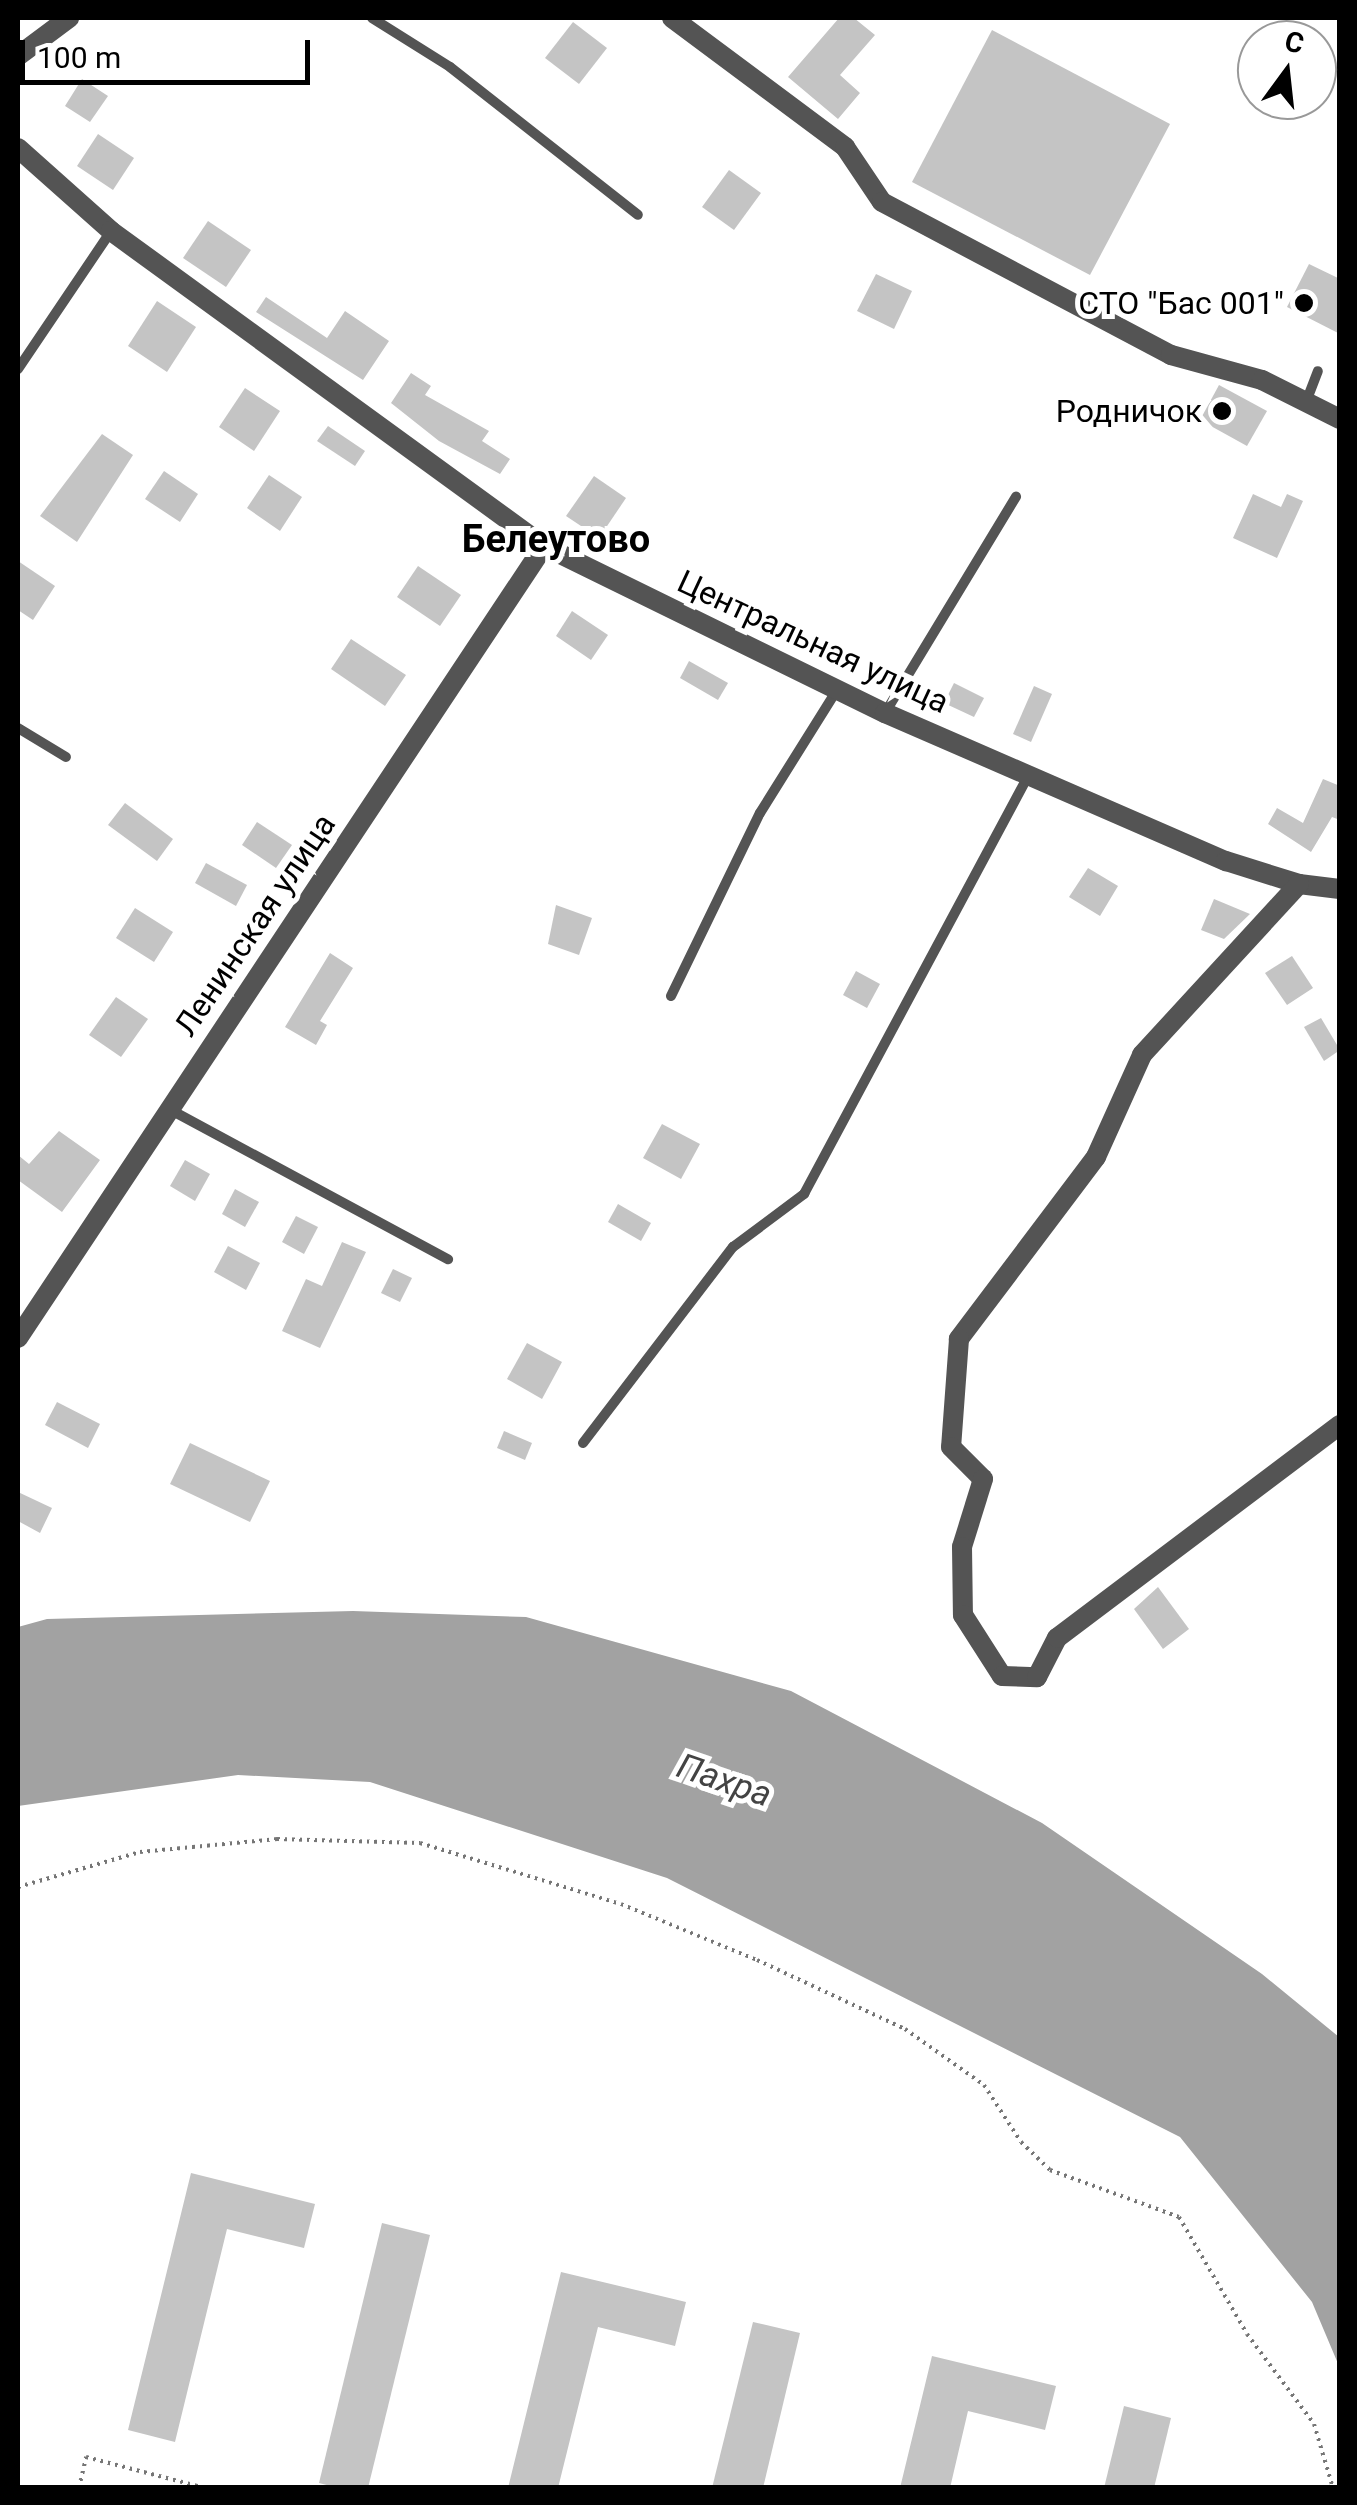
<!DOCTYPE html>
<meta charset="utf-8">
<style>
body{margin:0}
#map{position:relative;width:1357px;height:2505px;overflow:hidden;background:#fff;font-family:Roboto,sans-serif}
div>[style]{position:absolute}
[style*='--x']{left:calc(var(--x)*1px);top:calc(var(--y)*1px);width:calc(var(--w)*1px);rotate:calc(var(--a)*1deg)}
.water>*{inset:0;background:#a2a2a2}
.building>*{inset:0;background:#c4c4c4}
.path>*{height:4px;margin-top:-2px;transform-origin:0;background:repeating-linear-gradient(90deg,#767676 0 2.5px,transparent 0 7.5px)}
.service>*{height:10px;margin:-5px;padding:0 5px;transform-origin:5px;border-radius:5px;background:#545454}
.minor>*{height:20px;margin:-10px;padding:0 10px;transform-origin:10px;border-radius:10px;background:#545454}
.dots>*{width:28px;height:28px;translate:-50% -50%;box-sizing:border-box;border:5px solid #fff;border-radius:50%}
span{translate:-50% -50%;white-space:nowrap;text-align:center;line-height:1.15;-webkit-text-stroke:10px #fff;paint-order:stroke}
.poi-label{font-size:32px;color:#000}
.right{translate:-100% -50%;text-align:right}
.street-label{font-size:32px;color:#000}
.water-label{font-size:35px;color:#434343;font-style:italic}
.quarter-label{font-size:38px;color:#000;font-weight:700}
.frame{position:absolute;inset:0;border:20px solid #000;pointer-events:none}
.north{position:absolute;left:1237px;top:20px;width:100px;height:100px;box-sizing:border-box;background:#fff;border:2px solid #999;border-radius:50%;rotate:15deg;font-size:28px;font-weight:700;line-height:40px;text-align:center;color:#000}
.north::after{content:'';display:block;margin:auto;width:35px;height:45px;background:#000;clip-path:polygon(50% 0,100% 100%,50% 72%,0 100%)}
.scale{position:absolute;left:20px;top:40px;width:290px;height:45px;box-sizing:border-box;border:5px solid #000;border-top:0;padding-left:12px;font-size:30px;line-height:35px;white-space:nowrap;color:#000;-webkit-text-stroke:8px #fff;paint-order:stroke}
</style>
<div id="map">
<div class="water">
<div style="clip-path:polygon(353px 1611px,526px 1617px,791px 1691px,1042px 1823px,1262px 1974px,1339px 2037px,1339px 2366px,1312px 2302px,1180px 2137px,667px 1878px,370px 1782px,238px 1775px,18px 1806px,18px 1627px,47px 1619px)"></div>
</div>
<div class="building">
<div style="clip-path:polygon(839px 18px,854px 18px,875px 35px,840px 75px,860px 93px,838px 119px,788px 77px)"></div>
<div style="clip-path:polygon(573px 22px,607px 48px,579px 84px,545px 58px)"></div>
<div style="clip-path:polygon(992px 30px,1170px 124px,1090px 275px,912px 182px)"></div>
<div style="clip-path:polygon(82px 79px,108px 96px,90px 122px,65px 106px)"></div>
<div style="clip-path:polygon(98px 134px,134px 158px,113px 190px,77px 166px)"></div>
<div style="clip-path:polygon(729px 170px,761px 193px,734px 230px,702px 207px)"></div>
<div style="clip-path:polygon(208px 221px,251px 250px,226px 287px,183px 258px)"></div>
<div style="clip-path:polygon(1309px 264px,1340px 279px,1340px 334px,1287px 307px)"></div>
<div style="clip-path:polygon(876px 274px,912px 291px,894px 329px,857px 311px)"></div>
<div style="clip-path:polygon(266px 297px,327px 338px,345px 311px,389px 341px,363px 380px,256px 312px)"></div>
<div style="clip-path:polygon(157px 301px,196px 327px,167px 372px,128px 346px)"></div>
<div style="clip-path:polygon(411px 373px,431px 386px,425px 395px,489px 431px,482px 441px,510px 459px,500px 474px,439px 441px,391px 403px)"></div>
<div style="clip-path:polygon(1219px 385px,1267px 411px,1247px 446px,1200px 420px)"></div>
<div style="clip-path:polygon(245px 388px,280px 411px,254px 451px,219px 427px)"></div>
<div style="clip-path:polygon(328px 426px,365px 451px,355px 466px,317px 441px)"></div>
<div style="clip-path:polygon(102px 434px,133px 455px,77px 542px,40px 516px)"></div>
<div style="clip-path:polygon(164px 471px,198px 494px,180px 522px,145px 499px)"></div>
<div style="clip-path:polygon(269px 475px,302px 497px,280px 531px,247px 508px)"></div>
<div style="clip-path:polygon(594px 476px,626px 498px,599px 538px,566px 516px)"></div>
<div style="clip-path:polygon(1253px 494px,1281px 507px,1287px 494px,1303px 501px,1277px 558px,1233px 538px)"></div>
<div style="clip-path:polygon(18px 561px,55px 586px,33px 620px,18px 610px)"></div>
<div style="clip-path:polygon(418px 566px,461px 595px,440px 626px,397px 597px)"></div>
<div style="clip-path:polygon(572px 611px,608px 635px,591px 660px,556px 636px)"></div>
<div style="clip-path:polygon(351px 639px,406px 675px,385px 706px,331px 669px)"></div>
<div style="clip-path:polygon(689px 661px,728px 683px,718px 700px,680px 678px)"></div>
<div style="clip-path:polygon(954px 683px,984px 698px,974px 717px,944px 703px)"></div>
<div style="clip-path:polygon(1034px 686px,1052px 694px,1031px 742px,1013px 734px)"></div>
<div style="clip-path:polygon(1323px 779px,1340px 786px,1340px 820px,1332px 817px,1311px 852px,1268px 824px,1277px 808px,1303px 823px)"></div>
<div style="clip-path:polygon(125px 803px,173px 839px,157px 861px,108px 825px)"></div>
<div style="clip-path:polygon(257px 822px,292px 845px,276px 868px,242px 845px)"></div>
<div style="clip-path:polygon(206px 863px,247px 885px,236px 906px,195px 883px)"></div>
<div style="clip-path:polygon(1088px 868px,1118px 886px,1100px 916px,1069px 897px)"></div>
<div style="clip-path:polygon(1214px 899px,1250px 914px,1224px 939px,1201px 930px)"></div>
<div style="clip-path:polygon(556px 905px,592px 918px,579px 955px,548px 944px)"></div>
<div style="clip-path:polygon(135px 908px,173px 932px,154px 962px,116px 938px)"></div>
<div style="clip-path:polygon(330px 953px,353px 968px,320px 1021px,327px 1025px,316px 1045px,285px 1027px)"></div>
<div style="clip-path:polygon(1292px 956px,1313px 988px,1287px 1005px,1265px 973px)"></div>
<div style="clip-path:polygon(856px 971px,880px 984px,867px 1008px,843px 995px)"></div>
<div style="clip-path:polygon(116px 997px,148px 1019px,121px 1057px,89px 1035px)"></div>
<div style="clip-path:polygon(1321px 1018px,1340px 1050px,1324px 1061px,1304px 1027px)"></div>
<div style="clip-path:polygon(662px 1124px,700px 1144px,681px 1179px,643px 1158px)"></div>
<div style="clip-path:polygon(59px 1131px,100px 1160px,62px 1212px,18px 1180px,18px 1155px,29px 1164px)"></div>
<div style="clip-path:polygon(185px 1160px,210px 1174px,195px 1201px,170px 1186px)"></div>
<div style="clip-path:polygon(235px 1189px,259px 1202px,245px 1227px,222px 1214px)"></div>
<div style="clip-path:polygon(618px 1204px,651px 1223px,641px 1241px,608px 1222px)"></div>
<div style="clip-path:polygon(296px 1216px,318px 1227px,304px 1254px,282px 1242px)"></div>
<div style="clip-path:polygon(342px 1242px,366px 1252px,320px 1348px,282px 1331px,306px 1279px,322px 1286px)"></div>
<div style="clip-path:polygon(228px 1246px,260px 1263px,246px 1290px,214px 1272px)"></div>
<div style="clip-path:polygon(393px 1269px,412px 1278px,400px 1302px,381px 1293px)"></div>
<div style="clip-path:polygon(527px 1343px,562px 1362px,542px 1399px,507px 1379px)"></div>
<div style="clip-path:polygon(57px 1402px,100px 1424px,88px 1448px,45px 1425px)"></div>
<div style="clip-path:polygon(504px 1431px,532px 1443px,525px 1460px,497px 1448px)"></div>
<div style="clip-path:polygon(190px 1443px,270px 1481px,250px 1522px,170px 1484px)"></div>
<div style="clip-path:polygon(18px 1492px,52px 1508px,40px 1533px,18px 1521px)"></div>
<div style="clip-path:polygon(1158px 1587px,1189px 1629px,1163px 1649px,1134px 1609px)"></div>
<div style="clip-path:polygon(191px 2173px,315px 2204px,304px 2248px,227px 2229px,175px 2442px,128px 2430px)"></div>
<div style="clip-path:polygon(382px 2223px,430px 2235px,368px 2488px,338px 2488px,319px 2483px)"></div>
<div style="clip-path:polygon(561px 2272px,686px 2302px,675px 2346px,598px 2327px,558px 2488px,508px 2488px)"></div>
<div style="clip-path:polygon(753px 2322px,800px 2333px,763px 2488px,712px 2488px)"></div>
<div style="clip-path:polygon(932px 2356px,1056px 2386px,1045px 2430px,968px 2411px,950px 2488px,900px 2488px)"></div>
<div style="clip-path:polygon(1124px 2406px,1171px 2418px,1154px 2488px,1104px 2488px)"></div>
</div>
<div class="path">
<div style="--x:18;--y:1887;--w:127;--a:-16"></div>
<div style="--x:140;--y:1852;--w:138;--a:-5.4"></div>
<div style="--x:277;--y:1839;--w:143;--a:1.6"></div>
<div style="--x:420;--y:1843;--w:210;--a:16.9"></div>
<div style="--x:621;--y:1904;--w:147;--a:22.4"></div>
<div style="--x:757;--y:1960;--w:163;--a:25"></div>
<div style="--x:905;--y:2029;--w:97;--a:35.3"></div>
<div style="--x:984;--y:2085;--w:68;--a:57"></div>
<div style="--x:1021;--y:2142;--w:40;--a:44"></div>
<div style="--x:1050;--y:2170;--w:137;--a:20"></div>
<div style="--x:1179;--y:2217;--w:135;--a:59.8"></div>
<div style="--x:1247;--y:2334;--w:112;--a:53.3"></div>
<div style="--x:1314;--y:2424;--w:67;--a:73.5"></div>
<div style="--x:79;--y:2488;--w:32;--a:-77"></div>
<div style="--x:86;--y:2457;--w:123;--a:14.6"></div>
</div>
<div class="service">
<div style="--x:372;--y:18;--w:92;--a:32.1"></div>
<div style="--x:450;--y:67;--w:239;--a:38.2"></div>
<div style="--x:18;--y:369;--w:166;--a:-56"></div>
<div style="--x:1306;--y:402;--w:33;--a:-69"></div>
<div style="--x:885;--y:713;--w:253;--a:-58.8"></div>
<div style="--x:18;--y:728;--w:56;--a:31.1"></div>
<div style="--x:671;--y:996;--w:203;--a:-64.1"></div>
<div style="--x:760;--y:813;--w:145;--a:-58"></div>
<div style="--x:169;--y:1109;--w:317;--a:28.3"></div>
<div style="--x:583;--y:1443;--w:247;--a:-52.6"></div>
<div style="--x:733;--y:1247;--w:89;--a:-36.7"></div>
<div style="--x:804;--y:1194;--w:474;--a:-61.8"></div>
</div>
<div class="minor">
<div style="--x:672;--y:18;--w:216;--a:36.7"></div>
<div style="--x:845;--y:147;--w:66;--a:56.1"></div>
<div style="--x:882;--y:202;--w:327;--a:27.9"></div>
<div style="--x:1171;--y:355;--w:94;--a:15.4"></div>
<div style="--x:1262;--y:380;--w:87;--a:26.6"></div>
<div style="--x:18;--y:56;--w:64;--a:-36.7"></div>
<div style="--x:18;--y:148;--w:125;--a:41.7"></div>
<div style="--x:111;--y:231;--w:535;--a:36.04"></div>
<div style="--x:544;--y:546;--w:380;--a:26.1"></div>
<div style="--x:885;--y:713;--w:372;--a:23.5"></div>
<div style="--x:1226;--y:861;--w:77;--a:17.5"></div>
<div style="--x:1299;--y:884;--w:41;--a:7"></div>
<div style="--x:1299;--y:884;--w:232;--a:132.6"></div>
<div style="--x:1142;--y:1055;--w:112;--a:114.3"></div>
<div style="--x:1096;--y:1157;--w:228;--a:127"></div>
<div style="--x:959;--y:1339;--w:108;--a:94.2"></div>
<div style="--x:951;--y:1447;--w:45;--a:45"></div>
<div style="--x:983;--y:1479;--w:71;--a:107.2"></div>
<div style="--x:962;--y:1547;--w:68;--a:89.2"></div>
<div style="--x:963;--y:1615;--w:72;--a:57.4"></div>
<div style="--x:1002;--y:1676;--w:35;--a:2"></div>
<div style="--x:1037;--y:1677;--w:44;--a:-62.9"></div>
<div style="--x:1057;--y:1638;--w:354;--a:-37"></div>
<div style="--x:18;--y:1338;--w:951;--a:-56.41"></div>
</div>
<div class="dots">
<div style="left:1304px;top:303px;background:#000"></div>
<div style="left:1222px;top:411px;background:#000"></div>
</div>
<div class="poi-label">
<span class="right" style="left:1284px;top:303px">СТО "Бас 001"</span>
<span class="right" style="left:1202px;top:411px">Родничок</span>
</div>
<div class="street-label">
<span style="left:813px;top:642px;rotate:25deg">Центральная улица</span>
<span style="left:255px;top:925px;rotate:-56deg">Ленинская улица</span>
</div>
<div class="water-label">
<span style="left:724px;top:1781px;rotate:19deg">Пахра</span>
</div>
<div class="quarter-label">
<span style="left:556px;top:540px">Белеутово</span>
</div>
<div class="frame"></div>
<div class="north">С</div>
<div class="scale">100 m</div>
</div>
